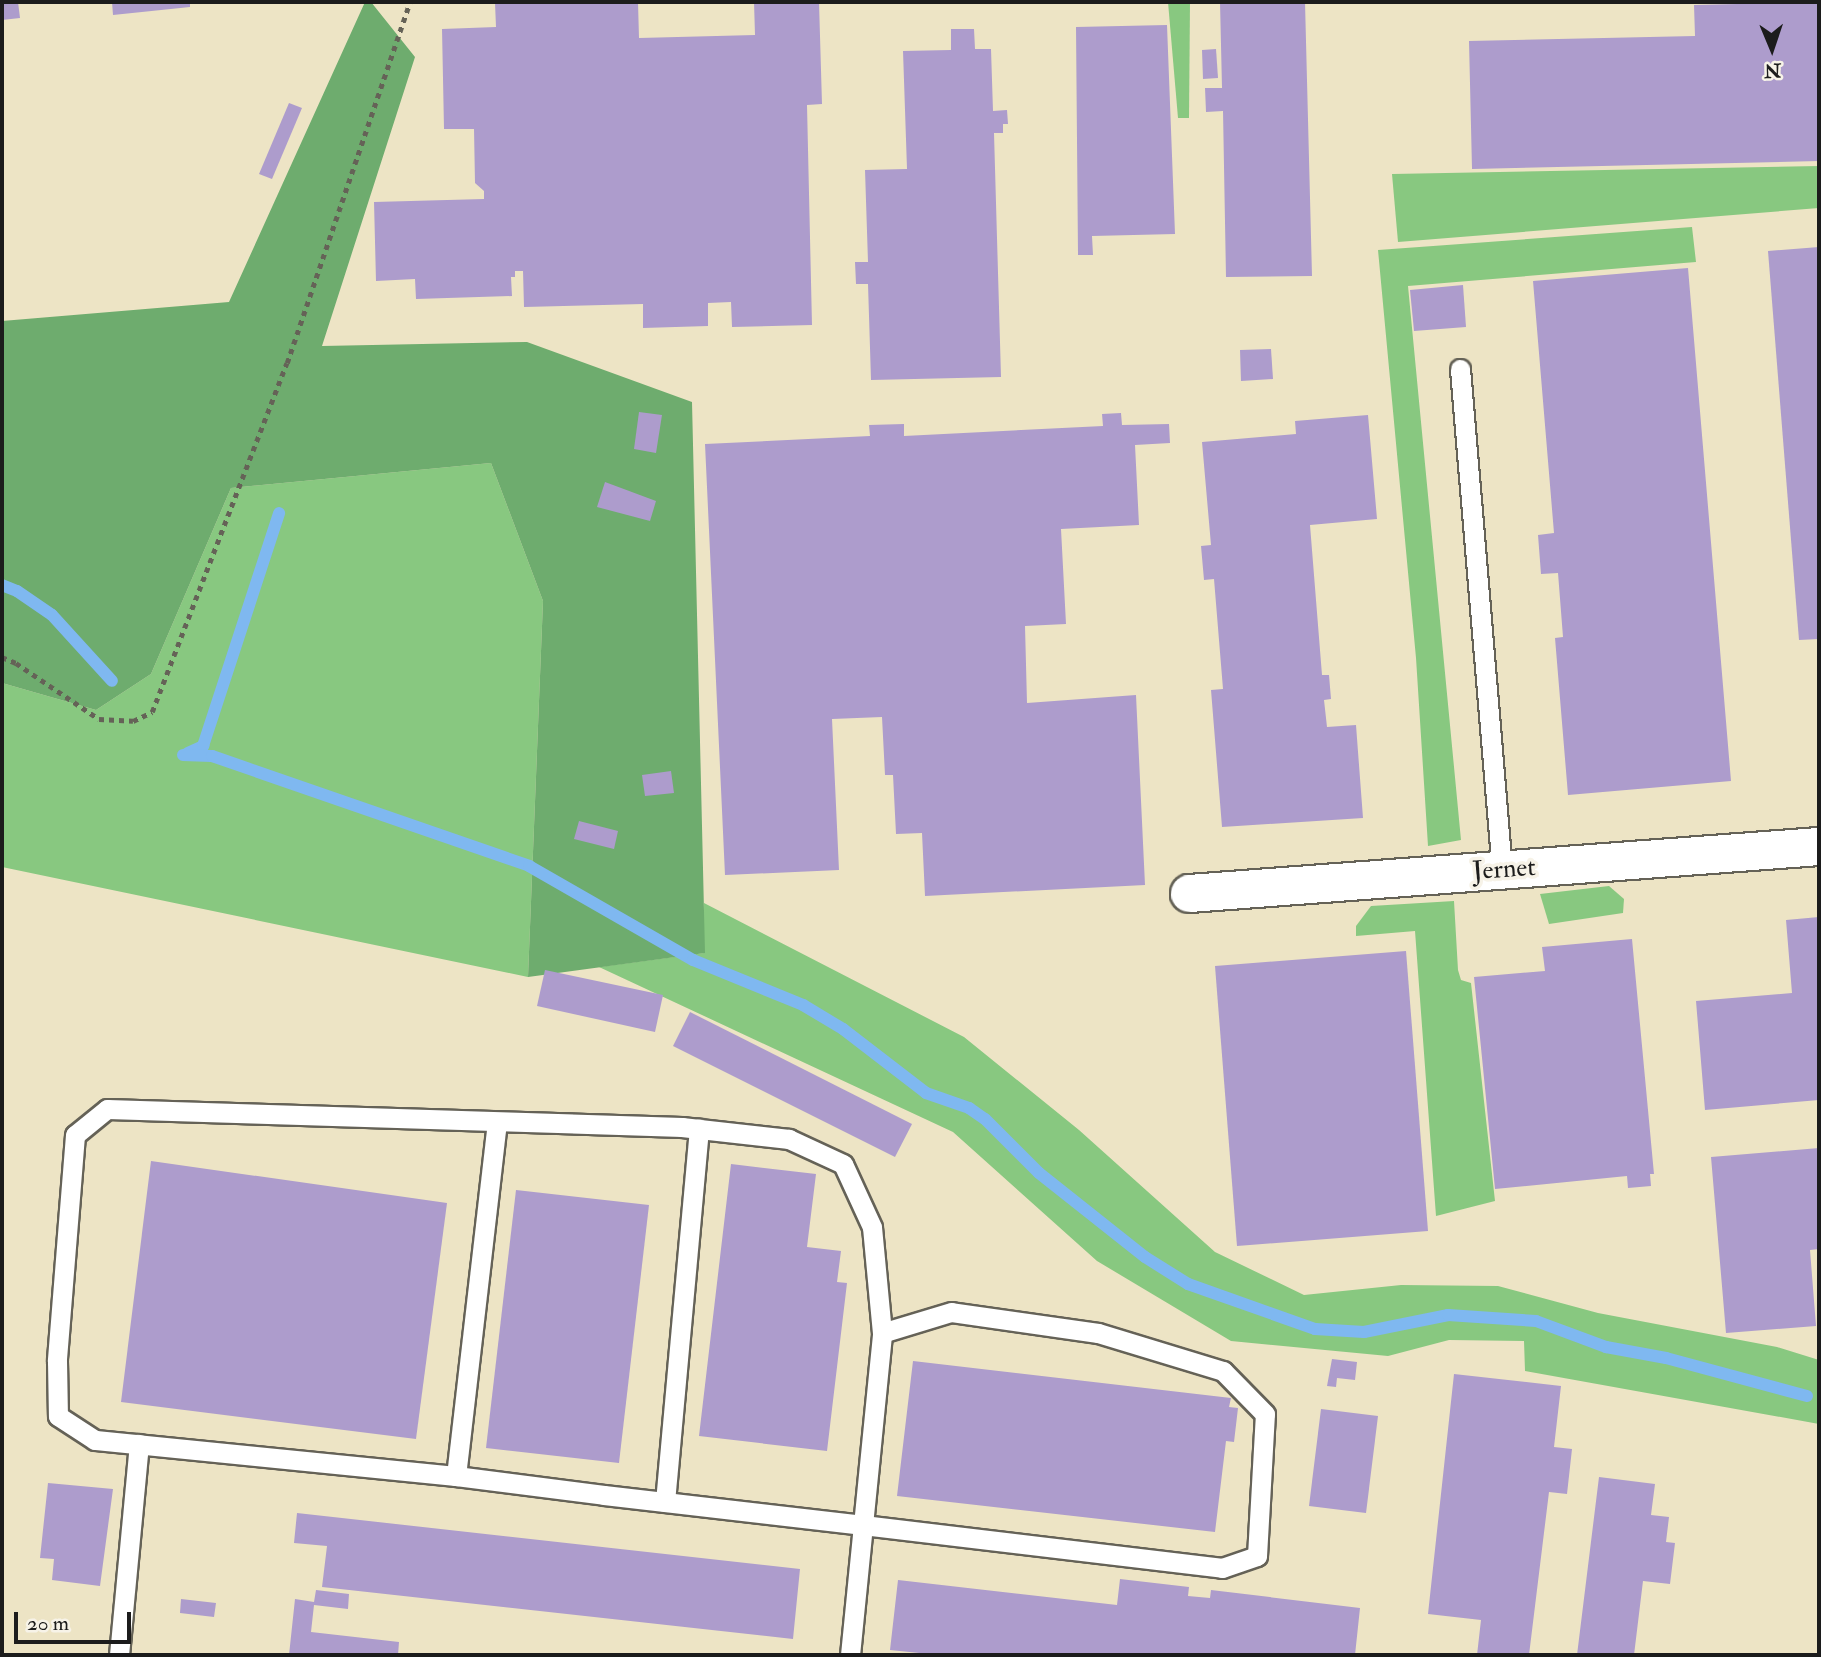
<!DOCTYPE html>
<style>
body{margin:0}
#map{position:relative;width:1821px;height:1657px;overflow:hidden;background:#ede4c5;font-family:"IM FELL Double Pica",serif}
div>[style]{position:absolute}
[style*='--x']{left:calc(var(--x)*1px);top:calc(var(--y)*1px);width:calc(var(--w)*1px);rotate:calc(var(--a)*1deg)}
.green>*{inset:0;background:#88c880}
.forest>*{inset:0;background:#6eac6e}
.stream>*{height:12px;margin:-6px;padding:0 6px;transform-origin:6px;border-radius:6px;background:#7fb8f0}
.building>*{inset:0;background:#ad9ccc}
.path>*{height:4.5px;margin-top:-2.25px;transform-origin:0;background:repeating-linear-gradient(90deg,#656257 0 5px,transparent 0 10px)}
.roads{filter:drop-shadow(2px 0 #656257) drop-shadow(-2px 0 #656257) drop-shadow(0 2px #656257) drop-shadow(0 -2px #656257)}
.service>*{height:19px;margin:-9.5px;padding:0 9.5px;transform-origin:9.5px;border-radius:9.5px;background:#fff}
.minor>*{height:37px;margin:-18.5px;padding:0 18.5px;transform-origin:18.5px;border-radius:18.5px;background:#fff}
span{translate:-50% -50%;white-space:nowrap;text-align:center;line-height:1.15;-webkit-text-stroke:7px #f7f3e8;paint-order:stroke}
.street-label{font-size:26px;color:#1c1c1c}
.frame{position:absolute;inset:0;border:4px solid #1c1c1c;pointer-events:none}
.north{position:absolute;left:1737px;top:14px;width:70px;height:70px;-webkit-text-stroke:5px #f7f3e8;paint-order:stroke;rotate:178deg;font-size:19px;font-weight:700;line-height:28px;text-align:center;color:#1c1c1c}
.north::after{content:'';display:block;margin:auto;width:24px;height:32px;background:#1c1c1c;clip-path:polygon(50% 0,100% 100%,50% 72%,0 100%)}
.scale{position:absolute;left:14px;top:1612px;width:117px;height:32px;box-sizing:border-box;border:4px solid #1c1c1c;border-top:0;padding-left:9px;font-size:21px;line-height:24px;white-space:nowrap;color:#1c1c1c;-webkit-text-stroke:5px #f7f3e8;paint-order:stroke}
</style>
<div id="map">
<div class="green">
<div style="clip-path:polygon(1168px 2px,1190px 2px,1189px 118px,1178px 118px)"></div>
<div style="clip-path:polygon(1819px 166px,1819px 208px,1398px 242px,1392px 174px)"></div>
<div style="clip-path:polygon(1692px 227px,1696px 262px,1408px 286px,1461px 840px,1428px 846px,1416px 658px,1378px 250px)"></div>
<div style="clip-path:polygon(491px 463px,543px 601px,528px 977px,2px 867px,2px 683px,96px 710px,151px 674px,231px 488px)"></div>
<div style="clip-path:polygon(1609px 886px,1624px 899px,1623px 913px,1549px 924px,1540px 894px)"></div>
<div style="clip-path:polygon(1454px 901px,1458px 970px,1461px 980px,1471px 983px,1495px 1201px,1436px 1216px,1415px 931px,1356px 936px,1356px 926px,1371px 906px)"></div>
<div style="clip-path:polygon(704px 903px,964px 1037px,1079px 1130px,1215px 1252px,1304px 1295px,1401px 1285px,1498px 1286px,1598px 1313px,1777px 1347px,1819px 1360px,1819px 1424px,1525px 1371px,1524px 1341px,1449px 1340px,1388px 1356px,1231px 1341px,1097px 1261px,953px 1132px,599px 967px,704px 953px)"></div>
</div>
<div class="forest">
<div style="clip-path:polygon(365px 2px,371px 2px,415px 57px,322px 346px,527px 342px,692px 402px,705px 953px,528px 977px,543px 601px,491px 463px,231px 488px,151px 674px,96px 710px,2px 683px,2px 321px,229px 302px)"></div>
</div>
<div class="stream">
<div style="--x:2;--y:585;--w:16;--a:22"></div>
<div style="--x:17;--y:591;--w:42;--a:34.4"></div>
<div style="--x:52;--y:615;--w:89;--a:47.7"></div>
<div style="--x:188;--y:753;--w:17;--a:-25"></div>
<div style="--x:203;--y:746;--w:245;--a:-71.9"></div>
<div style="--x:183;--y:755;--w:29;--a:2"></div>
<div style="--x:212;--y:756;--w:336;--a:19.1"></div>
<div style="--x:529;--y:866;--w:189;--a:29.8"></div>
<div style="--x:693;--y:960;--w:119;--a:22.2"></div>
<div style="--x:803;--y:1005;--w:47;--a:31"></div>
<div style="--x:843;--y:1029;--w:105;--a:37.6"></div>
<div style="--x:926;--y:1093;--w:46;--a:19.2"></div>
<div style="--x:969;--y:1108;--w:19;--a:35"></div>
<div style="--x:985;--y:1119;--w:76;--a:45"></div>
<div style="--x:1039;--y:1173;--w:135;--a:38.4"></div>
<div style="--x:1145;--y:1257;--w:51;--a:32.1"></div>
<div style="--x:1188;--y:1284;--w:135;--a:19.5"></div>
<div style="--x:1315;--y:1329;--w:49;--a:3.5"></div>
<div style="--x:1364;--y:1332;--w:86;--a:-11.4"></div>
<div style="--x:1448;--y:1315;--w:88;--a:3.9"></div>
<div style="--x:1536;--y:1321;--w:75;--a:20.4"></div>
<div style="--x:1606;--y:1347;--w:61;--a:10.4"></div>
<div style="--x:1666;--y:1358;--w:146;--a:15.1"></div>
</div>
<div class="building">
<div style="clip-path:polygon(2px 2px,18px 2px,20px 18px,2px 20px)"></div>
<div style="clip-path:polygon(112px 2px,190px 2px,190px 7px,113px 15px)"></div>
<div style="clip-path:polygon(638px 2px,639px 38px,755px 35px,754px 2px,819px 2px,822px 104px,807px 105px,812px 325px,732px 327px,731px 302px,708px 303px,708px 326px,643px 328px,643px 304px,524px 307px,523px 271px,515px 271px,515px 277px,511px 277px,512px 296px,416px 299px,415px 279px,376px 281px,374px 202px,484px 199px,484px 191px,475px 183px,474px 129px,444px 129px,442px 29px,496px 27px,495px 3px)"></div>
<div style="clip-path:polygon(1220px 2px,1305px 2px,1312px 276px,1226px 277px,1223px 111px,1206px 112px,1205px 88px,1222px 88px)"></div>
<div style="clip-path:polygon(1819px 2px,1819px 161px,1472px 169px,1469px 41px,1695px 36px,1694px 5px)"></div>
<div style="clip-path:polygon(1167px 25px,1175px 234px,1092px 236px,1093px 255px,1078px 255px,1076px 27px)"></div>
<div style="clip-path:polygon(951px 29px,974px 29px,975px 49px,991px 49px,993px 111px,1007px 110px,1008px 124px,1003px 124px,1003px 133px,994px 133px,1001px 377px,871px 380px,868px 284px,856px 284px,855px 262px,868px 262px,865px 170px,907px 169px,903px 51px,951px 50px)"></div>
<div style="clip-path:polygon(1216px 49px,1218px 78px,1203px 79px,1202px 50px)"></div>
<div style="clip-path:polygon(289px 103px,302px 108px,272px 179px,259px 174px)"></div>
<div style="clip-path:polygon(1819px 247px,1819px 639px,1799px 640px,1768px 251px)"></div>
<div style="clip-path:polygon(1688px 268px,1731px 781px,1568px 795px,1555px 638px,1563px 637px,1558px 573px,1541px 574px,1538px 535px,1554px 533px,1533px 281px)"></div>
<div style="clip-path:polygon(1463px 285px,1466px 327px,1414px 331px,1410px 290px)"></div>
<div style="clip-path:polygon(1271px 349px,1273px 379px,1241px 381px,1240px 350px)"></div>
<div style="clip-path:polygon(639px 412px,662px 415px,656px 453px,634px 449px)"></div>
<div style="clip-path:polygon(1121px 413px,1122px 425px,1169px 424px,1170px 443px,1135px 445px,1139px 525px,1061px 529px,1066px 624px,1025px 626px,1027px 703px,1136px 695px,1145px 885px,925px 896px,922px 833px,896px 834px,893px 775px,885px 775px,882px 717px,832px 719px,839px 870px,725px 875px,705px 444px,870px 436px,869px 425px,904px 424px,904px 436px,1103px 426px,1102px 414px)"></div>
<div style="clip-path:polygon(1368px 415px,1377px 519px,1310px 525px,1322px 675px,1329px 675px,1331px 699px,1324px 700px,1327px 727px,1356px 725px,1363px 818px,1222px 827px,1211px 690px,1223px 689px,1214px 579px,1204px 580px,1201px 546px,1211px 545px,1202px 442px,1296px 434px,1295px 421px)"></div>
<div style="clip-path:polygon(605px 482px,656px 501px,650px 521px,597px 507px)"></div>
<div style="clip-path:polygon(671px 771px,674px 793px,645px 796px,642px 775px)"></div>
<div style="clip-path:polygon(579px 821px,618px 831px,614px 849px,574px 839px)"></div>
<div style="clip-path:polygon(1819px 917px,1819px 1100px,1705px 1110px,1696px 1001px,1792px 993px,1786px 920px)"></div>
<div style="clip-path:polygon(1632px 939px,1654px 1174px,1650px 1174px,1651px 1186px,1628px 1188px,1627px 1176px,1495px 1189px,1474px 977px,1545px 971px,1542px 947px)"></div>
<div style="clip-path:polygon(1406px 951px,1428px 1231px,1237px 1246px,1215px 966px)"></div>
<div style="clip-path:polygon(545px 970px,663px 995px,655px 1032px,537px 1006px)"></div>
<div style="clip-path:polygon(690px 1012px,912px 1124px,895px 1157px,673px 1046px)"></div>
<div style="clip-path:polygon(1819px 1148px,1819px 1249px,1810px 1250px,1816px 1326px,1726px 1333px,1711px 1157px)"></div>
<div style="clip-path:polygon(151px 1161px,447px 1203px,416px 1439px,121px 1402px)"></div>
<div style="clip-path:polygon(731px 1164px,816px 1174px,807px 1247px,841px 1251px,837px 1282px,847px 1283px,827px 1451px,699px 1436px)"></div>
<div style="clip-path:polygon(516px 1190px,649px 1205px,619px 1463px,486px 1448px)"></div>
<div style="clip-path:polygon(1332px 1359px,1357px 1362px,1355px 1380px,1337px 1378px,1336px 1387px,1327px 1386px)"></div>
<div style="clip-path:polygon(913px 1361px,1231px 1398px,1229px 1407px,1238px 1408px,1234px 1442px,1226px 1441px,1215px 1532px,897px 1496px)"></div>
<div style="clip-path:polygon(1454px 1374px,1561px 1386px,1554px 1447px,1572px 1449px,1567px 1494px,1549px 1492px,1529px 1655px,1477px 1655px,1481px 1620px,1428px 1614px)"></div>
<div style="clip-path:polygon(1321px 1409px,1378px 1416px,1366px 1513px,1309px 1506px)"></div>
<div style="clip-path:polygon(1599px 1477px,1655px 1484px,1651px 1515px,1669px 1517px,1666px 1542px,1675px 1543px,1670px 1584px,1643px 1581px,1634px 1655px,1577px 1655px)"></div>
<div style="clip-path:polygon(48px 1483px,113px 1489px,100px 1586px,52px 1580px,54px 1559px,40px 1558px)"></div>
<div style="clip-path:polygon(297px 1513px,800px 1569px,793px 1639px,322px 1587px,327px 1546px,294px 1543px)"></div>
<div style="clip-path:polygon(1120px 1579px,1189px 1587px,1188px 1596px,1210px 1598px,1211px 1590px,1360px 1608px,1355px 1655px,939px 1655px,890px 1650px,898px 1580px,1117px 1605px)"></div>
<div style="clip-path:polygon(316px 1590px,349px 1594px,348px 1609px,314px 1605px,311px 1632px,399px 1642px,398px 1655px,289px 1655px,295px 1599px,314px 1602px)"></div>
<div style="clip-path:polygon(181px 1599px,216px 1603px,214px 1617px,180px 1613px)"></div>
</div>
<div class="path">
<div style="--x:2;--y:657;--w:15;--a:23"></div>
<div style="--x:16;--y:663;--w:100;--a:34"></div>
<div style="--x:99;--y:719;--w:34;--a:3"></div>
<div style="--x:133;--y:721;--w:21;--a:-25"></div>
<div style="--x:152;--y:712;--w:374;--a:-68.9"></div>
<div style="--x:287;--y:363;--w:381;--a:-71.2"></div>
</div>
<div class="roads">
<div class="service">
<div style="--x:1460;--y:369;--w:503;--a:85.21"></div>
<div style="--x:456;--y:1476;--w:355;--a:-83.4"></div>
<div style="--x:665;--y:1502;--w:375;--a:-84.8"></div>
<div style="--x:119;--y:1655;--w:212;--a:-84.6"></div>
<div style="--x:850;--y:1655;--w:131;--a:-84.3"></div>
<div style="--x:863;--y:1525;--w:193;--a:-84.3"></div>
<div style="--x:882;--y:1333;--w:106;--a:-95.4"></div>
<div style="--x:872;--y:1227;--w:69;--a:-114.7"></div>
<div style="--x:843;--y:1164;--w:60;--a:-155.2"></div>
<div style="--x:789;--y:1139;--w:108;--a:-173.6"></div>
<div style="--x:682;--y:1127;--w:575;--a:-178.21"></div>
<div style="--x:107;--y:1109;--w:41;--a:140.9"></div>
<div style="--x:75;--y:1135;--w:227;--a:94.6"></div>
<div style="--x:57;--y:1361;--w:55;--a:89"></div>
<div style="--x:58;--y:1416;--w:44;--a:33"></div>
<div style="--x:95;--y:1440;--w:363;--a:5.7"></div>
<div style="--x:456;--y:1476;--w:149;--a:7.3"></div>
<div style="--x:604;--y:1495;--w:261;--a:6.6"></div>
<div style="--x:863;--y:1525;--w:362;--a:6.8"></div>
<div style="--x:1222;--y:1568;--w:37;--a:-19"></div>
<div style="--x:1257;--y:1556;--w:142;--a:-86.8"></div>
<div style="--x:1265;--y:1414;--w:60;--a:-134.3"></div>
<div style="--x:1223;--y:1371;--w:131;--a:-163.1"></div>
<div style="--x:1098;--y:1333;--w:148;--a:-171.9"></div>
<div style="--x:951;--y:1312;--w:72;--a:163.1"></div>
</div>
<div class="minor">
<div style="--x:1189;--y:893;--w:632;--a:-4.27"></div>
</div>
</div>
<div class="street-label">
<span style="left:1504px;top:870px;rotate:-4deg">Jernet</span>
</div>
<div class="frame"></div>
<div class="north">N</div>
<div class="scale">20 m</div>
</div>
